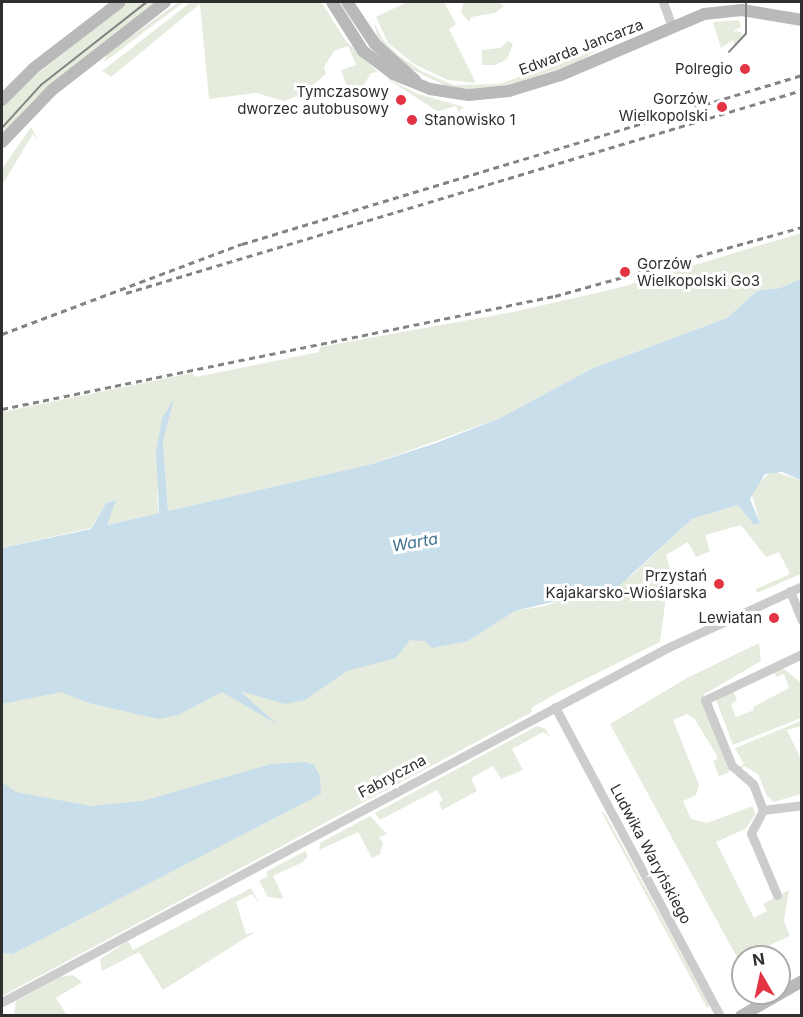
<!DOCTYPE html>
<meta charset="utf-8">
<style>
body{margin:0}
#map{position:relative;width:803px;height:1017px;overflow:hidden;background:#fff;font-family:Inter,sans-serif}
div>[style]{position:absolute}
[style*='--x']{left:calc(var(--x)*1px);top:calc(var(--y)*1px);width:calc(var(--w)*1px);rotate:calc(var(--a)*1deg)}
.green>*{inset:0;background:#e5ecdd}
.water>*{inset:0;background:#c9deeb}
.street>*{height:9px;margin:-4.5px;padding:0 4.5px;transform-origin:4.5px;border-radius:4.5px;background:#ccc}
.secondary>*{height:12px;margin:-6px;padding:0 6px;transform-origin:6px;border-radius:6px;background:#b9b9b9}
.tram>*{height:1.5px;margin:-0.75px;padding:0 0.75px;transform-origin:0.75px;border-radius:0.75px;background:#848484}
.rail>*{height:3px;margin-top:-1.5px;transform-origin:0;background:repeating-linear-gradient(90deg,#848484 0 6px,transparent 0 10.5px)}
.dots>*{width:16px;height:16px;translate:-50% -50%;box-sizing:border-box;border:3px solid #fff;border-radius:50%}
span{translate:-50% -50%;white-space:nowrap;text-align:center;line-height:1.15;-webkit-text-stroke:6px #fff;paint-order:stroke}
.street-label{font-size:15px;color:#2f2f2f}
.poi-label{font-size:15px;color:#2f2f2f}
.right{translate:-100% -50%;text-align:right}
.left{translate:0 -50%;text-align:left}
.water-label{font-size:16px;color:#3e7090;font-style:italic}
.frame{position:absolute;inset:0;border:3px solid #2f2f2f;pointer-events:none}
.north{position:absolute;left:731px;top:945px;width:60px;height:60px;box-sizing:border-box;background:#fff;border:2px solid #acacac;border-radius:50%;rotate:351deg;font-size:16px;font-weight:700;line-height:24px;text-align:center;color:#2f2f2f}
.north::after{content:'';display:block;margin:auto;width:21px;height:27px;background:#e23442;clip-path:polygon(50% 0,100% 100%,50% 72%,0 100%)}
</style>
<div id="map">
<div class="green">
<div style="clip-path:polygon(128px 2px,157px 2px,33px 100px,2px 135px,2px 107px,17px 90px)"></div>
<div style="clip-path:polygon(179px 2px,184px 2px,103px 63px,108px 53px)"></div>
<div style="clip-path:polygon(191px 2px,321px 2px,346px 41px,378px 72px,371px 73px,360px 91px,346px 84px,341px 70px,356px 65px,348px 46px,334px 51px,324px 67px,326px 74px,303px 93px,285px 101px,256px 93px,209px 99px,200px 4px,111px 77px,102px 71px)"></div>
<div style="clip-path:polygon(444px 2px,456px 24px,449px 29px,476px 83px,448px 80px,414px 64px,388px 43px,376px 17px,405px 3px)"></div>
<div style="clip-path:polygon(464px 2px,498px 2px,504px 6px,495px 13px,471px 17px,469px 22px,461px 12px)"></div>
<div style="clip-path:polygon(739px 20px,741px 27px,732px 31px,741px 32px,742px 36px,735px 45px,733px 40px,721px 48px,713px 22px)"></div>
<div style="clip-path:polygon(374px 23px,384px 41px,398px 55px,423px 72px,454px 85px,499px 84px,597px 50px,577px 63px,508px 85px,468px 89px,446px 86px,411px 69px,378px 40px)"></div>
<div style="clip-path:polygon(508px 41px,513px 44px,507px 59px,495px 65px,482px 65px,482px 50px,500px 48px)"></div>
<div style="clip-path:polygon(383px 76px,418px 94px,464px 107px,459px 112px,456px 106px,439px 111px,440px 118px,436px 118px,437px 111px)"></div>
<div style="clip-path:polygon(31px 127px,39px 141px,33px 134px,2px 185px,2px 169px)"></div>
<div style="clip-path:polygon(801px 233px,801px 279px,780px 288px,757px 291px,727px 318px,593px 368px,500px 418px,372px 464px,168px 511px,163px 442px,173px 402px,162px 418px,157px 499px,159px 513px,106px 525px,115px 500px,106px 503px,91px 528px,2px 548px,2px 412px,192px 373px,196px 377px,319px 352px,320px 347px,513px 312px,618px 288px)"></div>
<div style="clip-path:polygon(771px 471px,801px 480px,801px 574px,757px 593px,756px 589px,790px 574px,779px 552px,766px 557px,741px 525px,705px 535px,710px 551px,696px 557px,688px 542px,666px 555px,672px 576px,668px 582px,660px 642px,559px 692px,531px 708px,532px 712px,2px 996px,2px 953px,13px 954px,206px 853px,227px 835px,92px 819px,2px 793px,2px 697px,408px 638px,468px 641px,515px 611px,544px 606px,630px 577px,692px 519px,738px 505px,754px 525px,760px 523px,751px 492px)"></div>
<div style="clip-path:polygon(759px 643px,761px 661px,703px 695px,732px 766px,728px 773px,719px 776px,713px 761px,718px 759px,716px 754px,694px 718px,687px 714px,673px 720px,699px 785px,696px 795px,683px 801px,691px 819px,707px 823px,753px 806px,755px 815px,745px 829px,716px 842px,754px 918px,767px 911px,763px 904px,789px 890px,784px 921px,790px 936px,743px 957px,740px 963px,610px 724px,687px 678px)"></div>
<div style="clip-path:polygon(782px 667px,801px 683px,801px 718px,733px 745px,716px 700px,733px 691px,737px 700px,731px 704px,736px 717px,754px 710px,753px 707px,789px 688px,784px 674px,776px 677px,774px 671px)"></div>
<div style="clip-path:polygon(801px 721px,801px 726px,787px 730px,801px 759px,801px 794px,774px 802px,767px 796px,758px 774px,744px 766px,740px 770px,738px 768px,744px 764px,735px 748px)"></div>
<div style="clip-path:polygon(537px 726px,546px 729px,550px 737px,543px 732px,512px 749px,523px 770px,501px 779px,493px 766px,471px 778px,477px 791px,442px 810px,439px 803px,443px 800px,437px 790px,380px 820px,375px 813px)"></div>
<div style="clip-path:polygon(604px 812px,710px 1006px,707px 1008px,602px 813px)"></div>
<div style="clip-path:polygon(370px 816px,387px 834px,379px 837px,383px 843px,380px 854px,372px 858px,358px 832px,319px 850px,320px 843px)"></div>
<div style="clip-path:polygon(305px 851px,308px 856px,303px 862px,273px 876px,284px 899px,268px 897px,259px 881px,268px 876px,266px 872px)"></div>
<div style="clip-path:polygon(251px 888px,260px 904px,252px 894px,236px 902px,246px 934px,255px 932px,163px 990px,139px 952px,102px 971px,100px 959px,128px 941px,133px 950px)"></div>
<div style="clip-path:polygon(73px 975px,82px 982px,56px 998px,67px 1015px,14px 1015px,16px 1001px,60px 977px)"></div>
</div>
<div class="water">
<div style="clip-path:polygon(801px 279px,801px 480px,782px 472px,765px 474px,750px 499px,760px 523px,754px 525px,738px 505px,692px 519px,619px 586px,515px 611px,468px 641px,432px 648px,425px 641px,410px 640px,396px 658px,347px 671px,305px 700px,285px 704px,240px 691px,278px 725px,222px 692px,178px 715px,158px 719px,89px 703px,61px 692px,2px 704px,2px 548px,91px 529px,106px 503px,116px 500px,107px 525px,159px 513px,156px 451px,162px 418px,174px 399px,163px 442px,168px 511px,372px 464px,436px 443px,500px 418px,593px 368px,727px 318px,757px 291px,780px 288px)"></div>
<div style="clip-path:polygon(305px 762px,314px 765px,320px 776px,321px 794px,13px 954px,2px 953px,2px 782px,16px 792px,91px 806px,143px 801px,271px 764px)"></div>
</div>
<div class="street">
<div style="--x:663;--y:2;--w:27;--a:70"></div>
<div style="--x:790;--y:591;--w:31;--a:68"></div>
<div style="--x:555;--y:707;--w:350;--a:61.9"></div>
<div style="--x:763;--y:810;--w:39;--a:-7"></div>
<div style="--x:777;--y:895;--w:67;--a:-112.8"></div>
<div style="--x:751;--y:833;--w:26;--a:-62"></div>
<div style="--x:763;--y:810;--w:28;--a:-111"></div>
<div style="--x:753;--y:784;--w:28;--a:-139"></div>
<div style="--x:732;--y:766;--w:71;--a:-112.2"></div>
<div style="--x:705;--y:700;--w:107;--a:-25.4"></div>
<div style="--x:2;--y:1002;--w:756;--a:-28.02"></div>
<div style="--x:669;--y:647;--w:146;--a:-24.6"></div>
</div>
<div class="secondary">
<div style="--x:332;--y:2;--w:58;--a:57.7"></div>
<div style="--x:363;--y:51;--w:38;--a:37"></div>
<div style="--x:393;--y:74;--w:40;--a:22"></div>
<div style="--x:430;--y:89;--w:39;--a:9"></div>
<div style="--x:469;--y:95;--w:40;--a:-5.7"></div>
<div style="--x:509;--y:91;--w:54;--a:-17.1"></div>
<div style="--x:561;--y:75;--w:155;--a:-23.1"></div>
<div style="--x:704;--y:14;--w:38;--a:-6"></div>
<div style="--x:742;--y:10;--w:61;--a:9.5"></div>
<div style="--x:347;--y:2;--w:50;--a:56.3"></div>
<div style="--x:375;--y:44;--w:54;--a:42"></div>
<div style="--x:2;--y:100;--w:45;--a:-45"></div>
<div style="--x:34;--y:68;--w:108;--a:-37.5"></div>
<div style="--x:2;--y:142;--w:72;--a:-46.1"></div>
<div style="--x:52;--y:90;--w:143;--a:-37.9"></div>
<div style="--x:741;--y:1016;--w:70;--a:-29.8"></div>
</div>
<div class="tram">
<div style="--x:729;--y:52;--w:25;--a:-47"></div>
<div style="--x:746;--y:34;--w:32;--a:-90"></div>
<div style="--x:2;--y:128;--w:58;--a:-47.8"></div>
<div style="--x:41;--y:85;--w:135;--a:-38.1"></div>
</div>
<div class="rail">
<div style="--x:126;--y:293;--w:706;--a:-16.71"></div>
<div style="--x:2;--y:334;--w:256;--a:-20.6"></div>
<div style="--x:242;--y:244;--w:585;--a:-16.79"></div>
<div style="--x:2;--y:409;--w:564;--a:-11.55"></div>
<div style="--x:555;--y:296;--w:256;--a:-15.6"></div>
</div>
<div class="dots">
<div style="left:745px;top:69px;background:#e23442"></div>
<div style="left:401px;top:100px;background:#e23442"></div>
<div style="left:722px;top:107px;background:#e23442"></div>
<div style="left:412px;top:120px;background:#e23442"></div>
<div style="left:625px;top:272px;background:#e23442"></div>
<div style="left:719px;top:584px;background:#e23442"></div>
<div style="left:774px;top:618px;background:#e23442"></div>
</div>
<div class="street-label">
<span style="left:581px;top:47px;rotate:-21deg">Edwarda Jancarza</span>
<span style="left:392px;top:776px;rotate:-28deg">Fabryczna</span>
<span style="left:651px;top:854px;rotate:62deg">Ludwika Waryńskiego</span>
</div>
<div class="poi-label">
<span class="right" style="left:733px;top:69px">Polregio</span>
<span class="right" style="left:389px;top:100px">Tymczasowy<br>dworzec autobusowy</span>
<span class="right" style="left:708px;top:107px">Gorzów<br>Wielkopolski</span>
<span class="left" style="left:424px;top:120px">Stanowisko 1</span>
<span class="left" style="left:637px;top:272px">Gorzów<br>Wielkopolski Go3</span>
<span class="right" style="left:707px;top:584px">Przystań<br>Kajakarsko-Wioślarska</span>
<span class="right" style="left:762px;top:618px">Lewiatan</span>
</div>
<div class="water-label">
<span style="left:415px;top:542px;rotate:-10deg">Warta</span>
</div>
<div class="frame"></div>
<div class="north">N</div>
</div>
